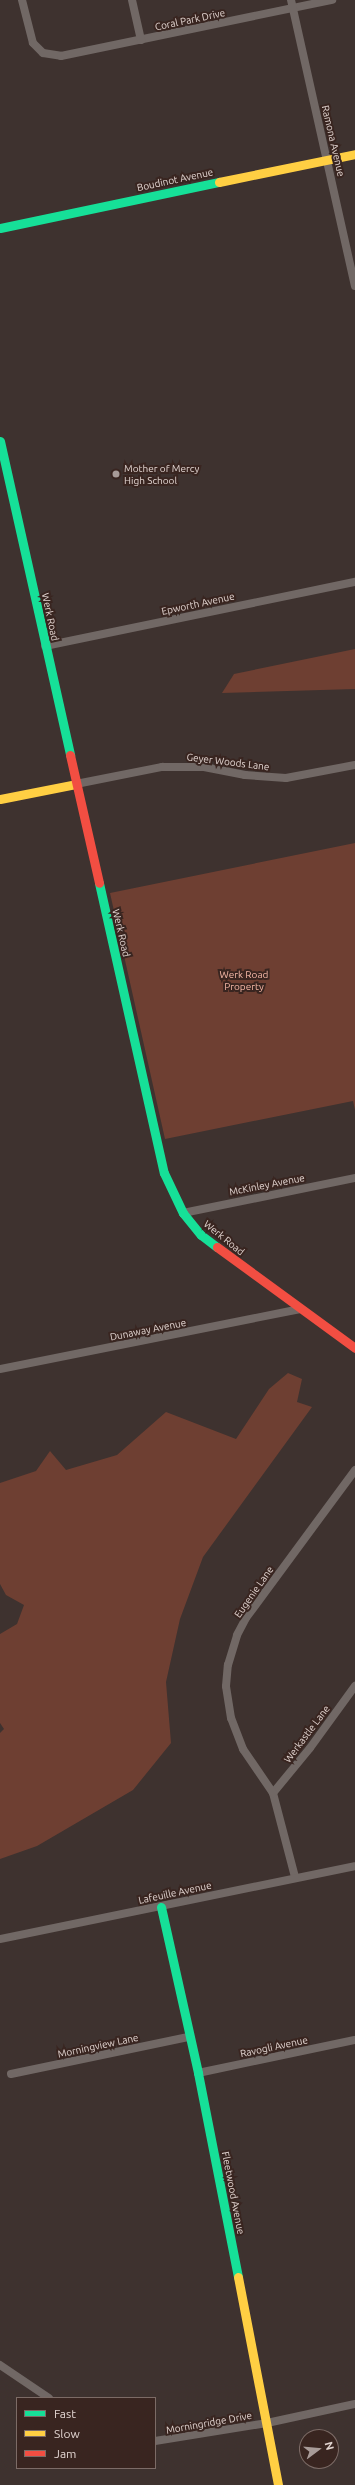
<!DOCTYPE html>
<style>
body{margin:0}
#map{position:relative;width:355px;height:2485px;overflow:hidden;background:#3e322f;font-family:Ubuntu,sans-serif}
div>[style]{position:absolute}
[style*='--x']{left:calc(var(--x)*1px);top:calc(var(--y)*1px);width:calc(var(--w)*1px);rotate:calc(var(--a)*1deg)}
.green>*{inset:0;background:#6e3f32}
.street>*{height:8px;margin:-4px;padding:0 4px;transform-origin:4px;border-radius:4px;background:#716865}
.fast>*{height:9px;margin:-4.5px;padding:0 4.5px;transform-origin:4.5px;border-radius:4.5px;background:#16e098}
.slow>*{height:9px;margin:-4.5px;padding:0 4.5px;transform-origin:4.5px;border-radius:4.5px;background:#ffcf43}
.jam>*{height:9px;margin:-4.5px;padding:0 4.5px;transform-origin:4.5px;border-radius:4.5px;background:#f24e42}
.dots>*{width:11px;height:11px;translate:-50% -50%;box-sizing:border-box;border:2px solid #392520;border-radius:50%}
span{translate:-50% -50%;white-space:nowrap;text-align:center;line-height:1.15;-webkit-text-stroke:4px #392520;paint-order:stroke}
.street-label{font-size:10px;color:#e1d4d0}
.poi-label{font-size:10px;color:#e1d4d0}
.left{translate:0 -50%;text-align:left}
.park-label{font-size:10px;color:#f6b8a7}
.legend{position:absolute;left:16px;top:2397px;width:140px;height:72px;box-sizing:border-box;background:#392520;border:1px solid #7c6b66;margin:0;padding:5px 7px;list-style:none;font-size:12px;color:#e1d4d0}
.legend li{display:flex;align-items:center;gap:8px;height:20px}
.legend b{width:20px;border:1px solid #7c6b66}
.north{position:absolute;left:299px;top:2429px;width:40px;height:40px;box-sizing:border-box;background:#392520;border:1px solid #7c6b66;border-radius:50%;rotate:74deg;font-size:11px;font-weight:700;line-height:16px;text-align:center;color:#e1d4d0}
.north::after{content:'';display:block;margin:auto;width:14px;height:18px;background:#a89b98;clip-path:polygon(50% 0,100% 100%,50% 72%,0 100%)}
</style>
<div id="map">
<div class="green">
<div style="clip-path:polygon(355px 649px,355px 689px,222px 693px,234px 674px)"></div>
<div style="clip-path:polygon(355px 843px,355px 1110px,353px 1101px,165px 1139px,110px 893px)"></div>
<div style="clip-path:polygon(288px 1373px,302px 1379px,297px 1402px,312px 1407px,203px 1557px,180px 1619px,166px 1682px,171px 1743px,133px 1790px,37px 1846px,0 1859px,0 1733px,4px 1729px,0 1723px,0 1634px,17px 1624px,24px 1605px,6px 1595px,0 1584px,0 1483px,36px 1471px,50px 1451px,66px 1470px,117px 1455px,166px 1412px,236px 1439px,269px 1389px)"></div>
</div>
<div class="street">
<div style="--x:22;--y:0;--w:44;--a:75.7"></div>
<div style="--x:33;--y:43;--w:14;--a:45"></div>
<div style="--x:43;--y:53;--w:18;--a:9"></div>
<div style="--x:61;--y:56;--w:277;--a:-11.7"></div>
<div style="--x:132;--y:0;--w:41;--a:77.3"></div>
<div style="--x:291;--y:0;--w:293;--a:77.4"></div>
<div style="--x:45;--y:646;--w:317;--a:-11.7"></div>
<div style="--x:76;--y:784;--w:88;--a:-11.2"></div>
<div style="--x:162;--y:767;--w:42;--a:0"></div>
<div style="--x:204;--y:767;--w:42;--a:11"></div>
<div style="--x:245;--y:775;--w:41;--a:4.2"></div>
<div style="--x:286;--y:778;--w:70;--a:-10.7"></div>
<div style="--x:183;--y:1213;--w:176;--a:-11.5"></div>
<div style="--x:0;--y:1369;--w:305;--a:-11.3"></div>
<div style="--x:273;--y:1793;--w:58;--a:-50.6"></div>
<div style="--x:310;--y:1748;--w:77;--a:-54"></div>
<div style="--x:295;--y:1877;--w:87;--a:-104.7"></div>
<div style="--x:273;--y:1793;--w:53;--a:-124.3"></div>
<div style="--x:243;--y:1749;--w:33;--a:-111"></div>
<div style="--x:231;--y:1718;--w:32;--a:-99"></div>
<div style="--x:226;--y:1686;--w:21;--a:-85"></div>
<div style="--x:228;--y:1665;--w:31;--a:-73"></div>
<div style="--x:237;--y:1635;--w:19;--a:-62"></div>
<div style="--x:246;--y:1618;--w:184;--a:-53.6"></div>
<div style="--x:0;--y:1939;--w:362;--a:-11.6"></div>
<div style="--x:198;--y:2073;--w:160;--a:-11.9"></div>
<div style="--x:11;--y:2074;--w:181;--a:-11.8"></div>
<div style="--x:0;--y:2365;--w:59;--a:34"></div>
<div style="--x:155;--y:2441;--w:113;--a:-9.1"></div>
<div style="--x:267;--y:2423;--w:90;--a:-12.2"></div>
</div>
<div class="fast">
<div style="--x:0;--y:228;--w:224;--a:-11.9"></div>
<div style="--x:0;--y:441;--w:322;--a:77.4"></div>
<div style="--x:99;--y:883;--w:297;--a:77.4"></div>
<div style="--x:164;--y:1173;--w:44;--a:64.6"></div>
<div style="--x:183;--y:1213;--w:28;--a:51"></div>
<div style="--x:201;--y:1235;--w:20;--a:37"></div>
<div style="--x:161;--y:1907;--w:170;--a:77.4"></div>
<div style="--x:198;--y:2073;--w:208;--a:78.9"></div>
</div>
<div class="slow">
<div style="--x:219;--y:182;--w:139;--a:-11.6"></div>
<div style="--x:0;--y:799;--w:77;--a:-11.2"></div>
<div style="--x:238;--y:2277;--w:212;--a:79.1"></div>
</div>
<div class="jam">
<div style="--x:70;--y:755;--w:131;--a:77.2"></div>
<div style="--x:217;--y:1247;--w:171;--a:36.2"></div>
</div>
<div class="dots">
<div style="left:116px;top:474px;background:#a89b98"></div>
</div>
<div class="street-label">
<span style="left:190px;top:20px;rotate:-12deg">Coral Park Drive</span>
<span style="left:333px;top:141px;rotate:77deg">Ramona Avenue</span>
<span style="left:175px;top:180px;rotate:-12deg">Boudinot Avenue</span>
<span style="left:198px;top:604px;rotate:-12deg">Epworth Avenue</span>
<span style="left:50px;top:617px;rotate:78deg">Werk Road</span>
<span style="left:228px;top:762px;rotate:7deg">Geyer Woods Lane</span>
<span style="left:121px;top:933px;rotate:77deg">Werk Road</span>
<span style="left:267px;top:1185px;rotate:-11deg">McKinley Avenue</span>
<span style="left:224px;top:1238px;rotate:39deg">Werk Road</span>
<span style="left:148px;top:1330px;rotate:-11deg">Dunaway Avenue</span>
<span style="left:254px;top:1592px;rotate:-55deg">Eugenie Lane</span>
<span style="left:307px;top:1734px;rotate:-53deg">Werkastle Lane</span>
<span style="left:175px;top:1893px;rotate:-12deg">Lafeuille Avenue</span>
<span style="left:98px;top:2046px;rotate:-12deg">Morningview Lane</span>
<span style="left:274px;top:2047px;rotate:-12deg">Ravogli Avenue</span>
<span style="left:233px;top:2193px;rotate:79deg">Fleetwood Avenue</span>
<span style="left:209px;top:2423px;rotate:-10deg">Morningridge Drive</span>
</div>
<div class="poi-label">
<span class="left" style="left:124px;top:474px">Mother of Mercy<br>High School</span>
</div>
<div class="park-label">
<span style="left:244px;top:980px">Werk Road<br>Property</span>
</div>
<ul class="legend">
<li><b style="height:5px;background:#16e098"></b>Fast</li>
<li><b style="height:5px;background:#ffcf43"></b>Slow</li>
<li><b style="height:5px;background:#f24e42"></b>Jam</li>
</ul>
<div class="north">N</div>
</div>
